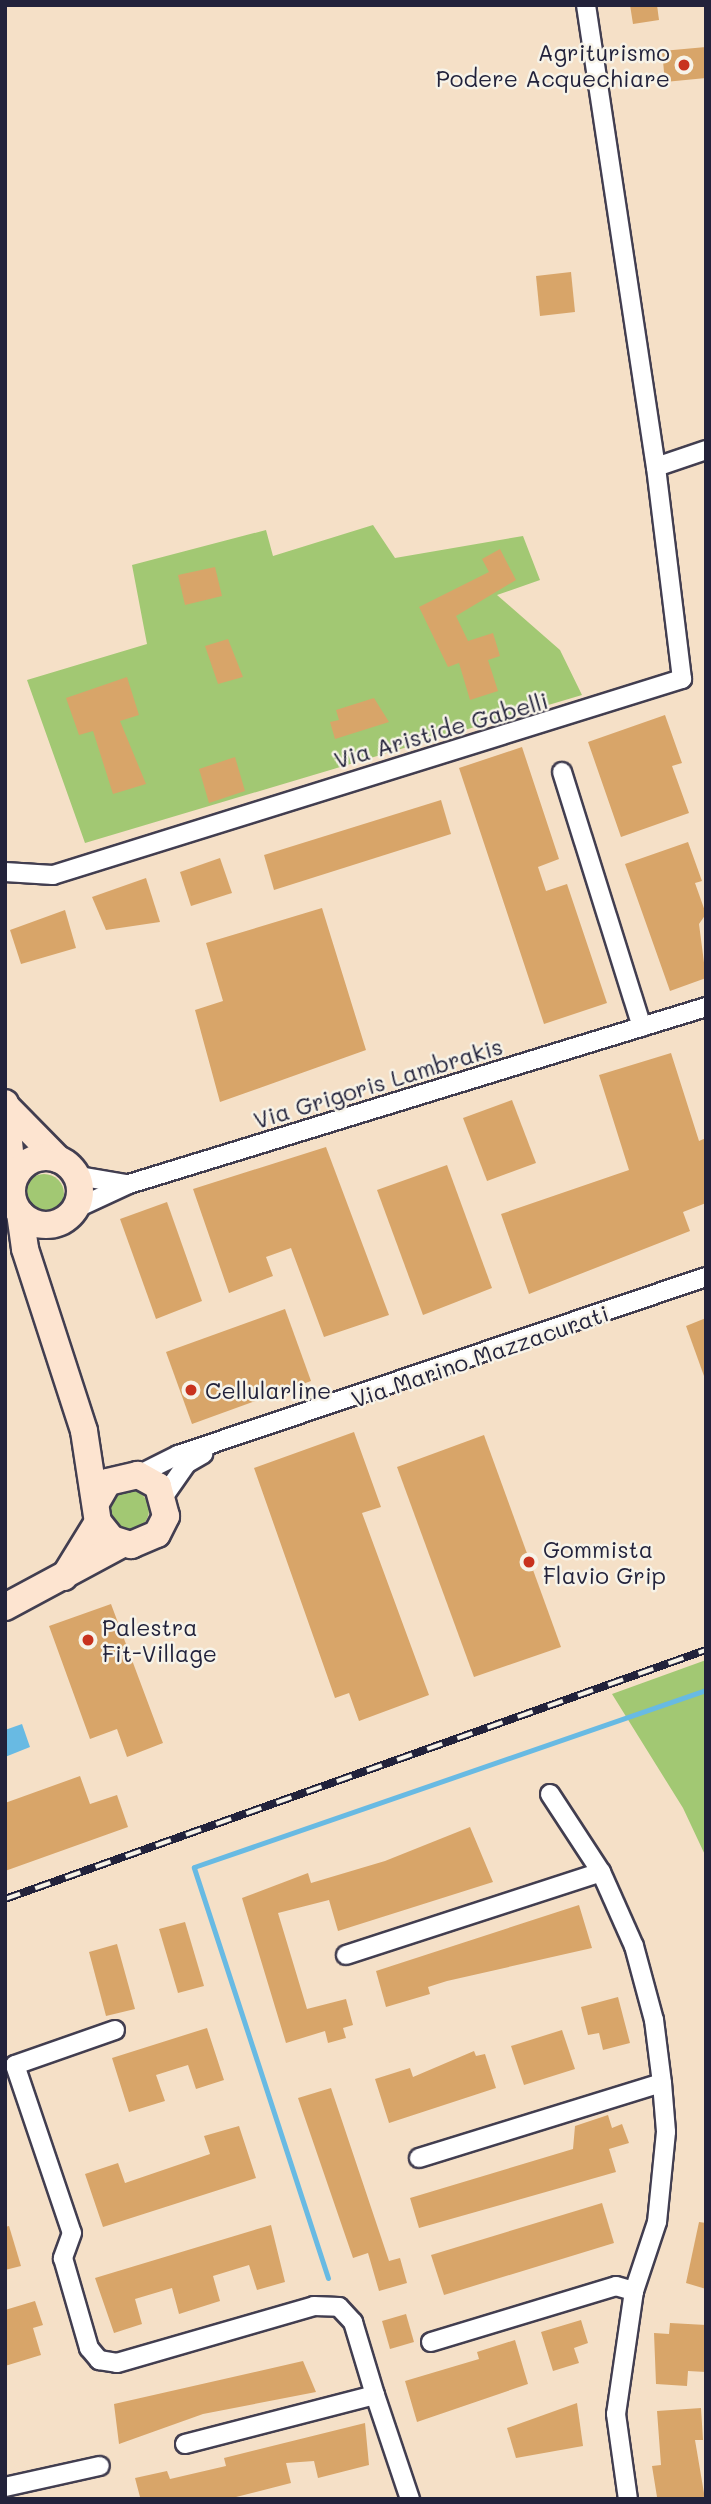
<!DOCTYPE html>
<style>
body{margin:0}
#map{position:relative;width:711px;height:2504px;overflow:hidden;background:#f5e0c7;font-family:Mali,sans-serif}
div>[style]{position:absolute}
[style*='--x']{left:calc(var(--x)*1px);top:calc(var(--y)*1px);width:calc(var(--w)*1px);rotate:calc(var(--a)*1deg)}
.green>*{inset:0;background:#a2c873}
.round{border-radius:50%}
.water>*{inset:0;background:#68bae3}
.stream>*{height:5px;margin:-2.5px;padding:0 2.5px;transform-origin:2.5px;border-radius:2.5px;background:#68bae3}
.building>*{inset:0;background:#d8a569}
.roads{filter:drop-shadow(2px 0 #423e50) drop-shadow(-2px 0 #423e50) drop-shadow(0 2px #423e50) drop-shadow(0 -2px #423e50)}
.street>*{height:18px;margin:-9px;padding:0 9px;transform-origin:9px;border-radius:9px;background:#fff}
.secondary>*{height:26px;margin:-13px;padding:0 13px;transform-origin:13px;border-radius:13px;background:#fde4d0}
.secondary>.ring{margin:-13px;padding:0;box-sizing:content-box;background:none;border:26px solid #fde4d0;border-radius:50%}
.rail>*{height:8px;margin-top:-4px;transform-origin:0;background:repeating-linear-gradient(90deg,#f7f3e8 0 16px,#22223b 0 32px);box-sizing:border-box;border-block:2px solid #22223b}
.dots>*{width:19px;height:19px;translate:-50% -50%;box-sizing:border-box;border:4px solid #f7f3e8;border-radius:50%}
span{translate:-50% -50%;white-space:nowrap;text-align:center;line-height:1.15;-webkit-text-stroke:5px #f7f3e8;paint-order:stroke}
.poi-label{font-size:23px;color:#22223b}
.right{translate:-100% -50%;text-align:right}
.left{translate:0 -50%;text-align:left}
.street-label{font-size:23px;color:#22223b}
.frame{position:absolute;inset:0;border:7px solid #22223b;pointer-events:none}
</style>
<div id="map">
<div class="green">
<div style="clip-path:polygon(373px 525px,395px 558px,523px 536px,540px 580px,497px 595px,560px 650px,582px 695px,85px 843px,27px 680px,147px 644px,132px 565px,266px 530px,273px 556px)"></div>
<div class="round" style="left:24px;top:1174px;width:40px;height:40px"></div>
<div class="round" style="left:109px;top:1490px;width:40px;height:40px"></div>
<div style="clip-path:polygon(706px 1660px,706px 1857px,683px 1808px,612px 1694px)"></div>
</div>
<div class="water">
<div style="clip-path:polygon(22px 1724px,30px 1747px,5px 1757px,5px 1730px)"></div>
</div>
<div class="stream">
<div style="--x:328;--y:2278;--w:432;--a:-108.1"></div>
<div style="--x:194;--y:1867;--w:542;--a:-19.07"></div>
</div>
<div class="building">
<div style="clip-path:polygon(630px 5px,657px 5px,659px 20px,633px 24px)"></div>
<div style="clip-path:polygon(706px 47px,706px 78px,665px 82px,662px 51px)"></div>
<div style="clip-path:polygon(571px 272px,575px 312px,540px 316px,536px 276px)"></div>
<div style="clip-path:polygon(500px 549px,516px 580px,456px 616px,468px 641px,493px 633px,500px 656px,488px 660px,498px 691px,470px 700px,459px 663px,448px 667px,419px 607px,489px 572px,482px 559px)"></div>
<div style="clip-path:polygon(215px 567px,222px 596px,185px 605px,178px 575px)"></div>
<div style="clip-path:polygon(228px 639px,243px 677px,218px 684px,205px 646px)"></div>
<div style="clip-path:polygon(127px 677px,139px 715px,120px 721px,146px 784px,113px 794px,93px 731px,79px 735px,66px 698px)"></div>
<div style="clip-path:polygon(374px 698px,389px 722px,335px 739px,330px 722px,339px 720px,336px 710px)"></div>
<div style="clip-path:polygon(665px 715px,682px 763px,672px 766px,689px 813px,621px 837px,588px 742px)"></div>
<div style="clip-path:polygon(522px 747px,559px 859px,538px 867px,546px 891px,567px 884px,607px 1003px,544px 1024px,459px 768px)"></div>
<div style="clip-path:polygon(235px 757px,245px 791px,209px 803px,199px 769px)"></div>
<div style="clip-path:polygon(441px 800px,451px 834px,274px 890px,264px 855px)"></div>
<div style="clip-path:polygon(688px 842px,702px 881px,695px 883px,706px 914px,699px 924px,706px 978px,670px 991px,625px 864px)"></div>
<div style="clip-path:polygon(220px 858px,232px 893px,191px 906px,180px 872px)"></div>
<div style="clip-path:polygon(146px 878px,160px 922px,106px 930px,92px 897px)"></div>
<div style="clip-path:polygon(322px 908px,366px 1050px,220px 1102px,195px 1010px,223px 1001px,206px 943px)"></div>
<div style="clip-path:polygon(65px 910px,76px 948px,21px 964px,10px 930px)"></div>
<div style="clip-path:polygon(671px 1053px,699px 1141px,706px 1138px,706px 1203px,683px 1212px,690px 1231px,529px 1294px,501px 1214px,629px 1170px,599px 1075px)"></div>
<div style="clip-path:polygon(512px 1100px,536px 1163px,487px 1181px,463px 1118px)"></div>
<div style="clip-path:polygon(326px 1147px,389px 1315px,324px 1337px,291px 1248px,266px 1257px,273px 1276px,229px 1293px,193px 1189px)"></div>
<div style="clip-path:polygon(447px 1165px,492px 1288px,423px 1315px,377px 1190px)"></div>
<div style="clip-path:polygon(167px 1202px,202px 1301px,156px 1319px,120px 1219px)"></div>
<div style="clip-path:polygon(285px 1309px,311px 1381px,192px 1424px,166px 1352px)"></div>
<div style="clip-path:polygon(706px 1318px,706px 1375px,704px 1376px,686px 1326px)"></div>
<div style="clip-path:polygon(354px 1432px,381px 1507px,362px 1513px,429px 1695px,359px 1721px,349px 1693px,335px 1698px,254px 1468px)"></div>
<div style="clip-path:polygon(484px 1435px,561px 1647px,474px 1677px,397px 1467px)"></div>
<div style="clip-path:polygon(111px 1604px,163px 1743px,127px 1757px,117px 1729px,90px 1739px,49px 1626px)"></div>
<div style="clip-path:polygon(80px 1776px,90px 1804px,117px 1795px,128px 1827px,5px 1871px,5px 1803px)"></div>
<div style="clip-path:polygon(470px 1827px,493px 1882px,338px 1931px,329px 1900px,278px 1913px,307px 2009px,346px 1999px,353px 2025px,343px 2028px,346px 2038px,328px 2043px,325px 2031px,286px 2043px,242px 1898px,308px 1873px,311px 1883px,385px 1861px)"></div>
<div style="clip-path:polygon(579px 1905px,592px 1948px,447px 1981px,428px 1987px,430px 1994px,386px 2007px,376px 1971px)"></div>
<div style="clip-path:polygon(185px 1922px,204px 1986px,178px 1993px,159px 1929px)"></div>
<div style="clip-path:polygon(117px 1944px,135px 2009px,106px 2016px,89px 1952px)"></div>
<div style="clip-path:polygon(618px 1997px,630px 2043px,603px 2050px,599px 2033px,588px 2035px,581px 2007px)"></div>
<div style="clip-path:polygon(207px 2028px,224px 2080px,196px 2089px,188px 2065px,156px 2075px,165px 2101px,129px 2112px,112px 2058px)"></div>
<div style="clip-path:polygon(562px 2030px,575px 2069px,524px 2085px,511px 2046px)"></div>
<div style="clip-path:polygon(474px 2051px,476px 2056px,485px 2054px,496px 2088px,389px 2123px,375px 2079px,410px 2068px,413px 2077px)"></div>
<div style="clip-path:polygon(331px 2088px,389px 2261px,400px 2258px,407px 2283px,379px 2291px,368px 2253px,353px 2258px,298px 2098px)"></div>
<div style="clip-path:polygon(608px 2115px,612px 2128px,622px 2124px,629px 2143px,609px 2149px,616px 2172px,419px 2228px,410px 2198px,573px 2149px,575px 2126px)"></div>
<div style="clip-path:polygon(239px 2126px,256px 2178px,103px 2227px,85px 2174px,118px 2163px,125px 2183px,210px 2154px,204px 2136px)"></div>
<div style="clip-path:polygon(602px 2203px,614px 2243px,444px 2295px,431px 2255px)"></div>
<div style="clip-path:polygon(699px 2222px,706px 2223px,706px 2289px,686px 2283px)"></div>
<div style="clip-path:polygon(271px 2225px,285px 2282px,257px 2290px,249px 2265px,213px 2276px,220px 2301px,179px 2314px,172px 2288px,135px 2299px,142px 2324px,114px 2333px,95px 2278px)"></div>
<div style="clip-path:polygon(9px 2226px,21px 2266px,5px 2270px,5px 2227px)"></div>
<div style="clip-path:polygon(35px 2301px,43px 2325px,33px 2328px,41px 2355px,5px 2366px,5px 2310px)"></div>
<div style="clip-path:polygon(406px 2314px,414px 2342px,390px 2349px,382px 2321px)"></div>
<div style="clip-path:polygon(581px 2320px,588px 2343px,574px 2348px,579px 2363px,553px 2371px,541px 2332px)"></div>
<div style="clip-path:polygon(670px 2323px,706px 2325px,706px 2372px,688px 2371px,687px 2386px,656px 2384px,654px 2333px,669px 2334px)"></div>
<div style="clip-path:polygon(515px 2340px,528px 2384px,417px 2422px,405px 2381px,479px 2359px,477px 2352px)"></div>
<div style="clip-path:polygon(303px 2361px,316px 2392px,203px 2414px,119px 2444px,114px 2404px)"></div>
<div style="clip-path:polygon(577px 2403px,583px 2446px,516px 2458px,507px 2428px)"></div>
<div style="clip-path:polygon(701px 2408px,703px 2440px,695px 2440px,705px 2499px,657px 2497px,652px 2466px,661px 2465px,657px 2411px)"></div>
<div style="clip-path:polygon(365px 2423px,369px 2465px,318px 2478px,314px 2461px,286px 2463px,291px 2483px,228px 2499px,140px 2497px,135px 2478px,167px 2471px,170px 2479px,226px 2466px,224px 2458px)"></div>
</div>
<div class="roads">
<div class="street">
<div style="--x:586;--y:5;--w:467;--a:81.4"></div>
<div style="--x:562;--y:772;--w:267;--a:72.6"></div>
<div style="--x:5;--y:872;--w:48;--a:3.6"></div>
<div style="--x:53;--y:875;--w:659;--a:-17.31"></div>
<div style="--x:682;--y:679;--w:214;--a:-97"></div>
<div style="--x:656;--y:467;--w:53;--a:-18.8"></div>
<div style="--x:78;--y:1176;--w:49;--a:9.5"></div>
<div style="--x:77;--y:1208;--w:57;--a:-24.8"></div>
<div style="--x:129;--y:1184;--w:604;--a:-17.05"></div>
<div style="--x:138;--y:1475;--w:45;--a:-26.6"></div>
<div style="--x:178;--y:1455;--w:557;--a:-18.63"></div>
<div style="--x:164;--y:1496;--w:39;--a:-55"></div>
<div style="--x:186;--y:1464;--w:20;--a:-30"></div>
<div style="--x:550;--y:1794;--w:93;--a:56.8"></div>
<div style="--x:601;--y:1872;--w:81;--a:66"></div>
<div style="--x:634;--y:1946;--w:77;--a:74.9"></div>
<div style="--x:654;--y:2020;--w:64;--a:82.8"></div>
<div style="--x:662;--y:2083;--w:49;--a:85.3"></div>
<div style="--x:666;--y:2132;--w:90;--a:95.7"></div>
<div style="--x:657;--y:2222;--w:73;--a:108.4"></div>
<div style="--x:634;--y:2291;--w:124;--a:98.3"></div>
<div style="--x:616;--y:2414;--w:86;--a:82"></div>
<div style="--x:346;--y:1955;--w:268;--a:-18"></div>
<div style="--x:115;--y:2030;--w:106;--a:160.7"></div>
<div style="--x:15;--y:2065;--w:177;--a:71.3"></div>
<div style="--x:72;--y:2233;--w:27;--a:110"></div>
<div style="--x:63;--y:2258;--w:94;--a:73.9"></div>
<div style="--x:89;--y:2348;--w:16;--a:50"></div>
<div style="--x:99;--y:2360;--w:18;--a:9"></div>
<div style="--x:117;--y:2363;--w:205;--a:-16.1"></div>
<div style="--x:314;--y:2306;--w:25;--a:2"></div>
<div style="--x:339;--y:2307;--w:21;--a:47"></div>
<div style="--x:353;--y:2322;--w:76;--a:73.2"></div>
<div style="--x:419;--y:2158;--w:254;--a:-17.2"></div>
<div style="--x:431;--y:2342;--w:193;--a:-16.8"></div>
<div style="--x:616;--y:2286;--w:19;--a:16"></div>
<div style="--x:185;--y:2444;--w:196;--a:-14.5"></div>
<div style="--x:375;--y:2395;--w:110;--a:71.4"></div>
<div style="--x:5;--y:2487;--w:97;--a:-12.5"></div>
</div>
<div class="secondary">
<div style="--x:5;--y:1103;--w:78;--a:84.1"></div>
<div style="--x:7;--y:1107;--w:73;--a:45.6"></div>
<div class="ring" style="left:12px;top:1157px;width:42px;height:42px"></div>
<div style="--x:20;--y:1213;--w:36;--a:82"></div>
<div style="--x:25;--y:1249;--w:191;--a:72"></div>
<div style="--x:84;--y:1431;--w:92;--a:81.3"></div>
<div style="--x:98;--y:1522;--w:22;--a:51"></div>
<div style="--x:112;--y:1539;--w:20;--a:18"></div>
<div style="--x:131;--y:1545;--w:28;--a:-23"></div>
<div style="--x:157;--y:1534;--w:20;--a:-63"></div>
<div style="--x:166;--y:1516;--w:31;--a:-105"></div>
<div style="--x:158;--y:1486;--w:23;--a:-151"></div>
<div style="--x:138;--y:1475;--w:31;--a:167"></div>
<div style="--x:108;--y:1482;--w:22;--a:120"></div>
<div style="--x:64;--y:1577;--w:65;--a:-58.3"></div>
<div style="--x:5;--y:1607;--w:133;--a:-28.3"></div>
</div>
</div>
<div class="rail">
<div style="--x:5;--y:1899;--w:744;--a:-19.56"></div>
</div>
<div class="dots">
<div style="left:684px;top:65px;background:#c8321e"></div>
<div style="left:191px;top:1390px;background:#c8321e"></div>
<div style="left:529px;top:1562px;background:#c8321e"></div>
<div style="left:88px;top:1640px;background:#c8321e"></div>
</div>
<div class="poi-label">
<span class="right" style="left:670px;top:65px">Agriturismo<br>Podere Acquechiare</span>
<span class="left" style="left:205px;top:1390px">Cellularline</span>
<span class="left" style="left:543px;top:1562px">Gommista<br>Flavio Grip</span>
<span class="left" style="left:102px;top:1640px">Palestra<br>Fit-Village</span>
</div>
<div class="street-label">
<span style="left:441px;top:730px;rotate:-16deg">Via Aristide Gabelli</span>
<span style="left:378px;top:1083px;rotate:-17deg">Via Grigoris Lambrakis</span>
<span style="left:480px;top:1356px;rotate:-19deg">Via Marino Mazzacurati</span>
</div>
<div class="frame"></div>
</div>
